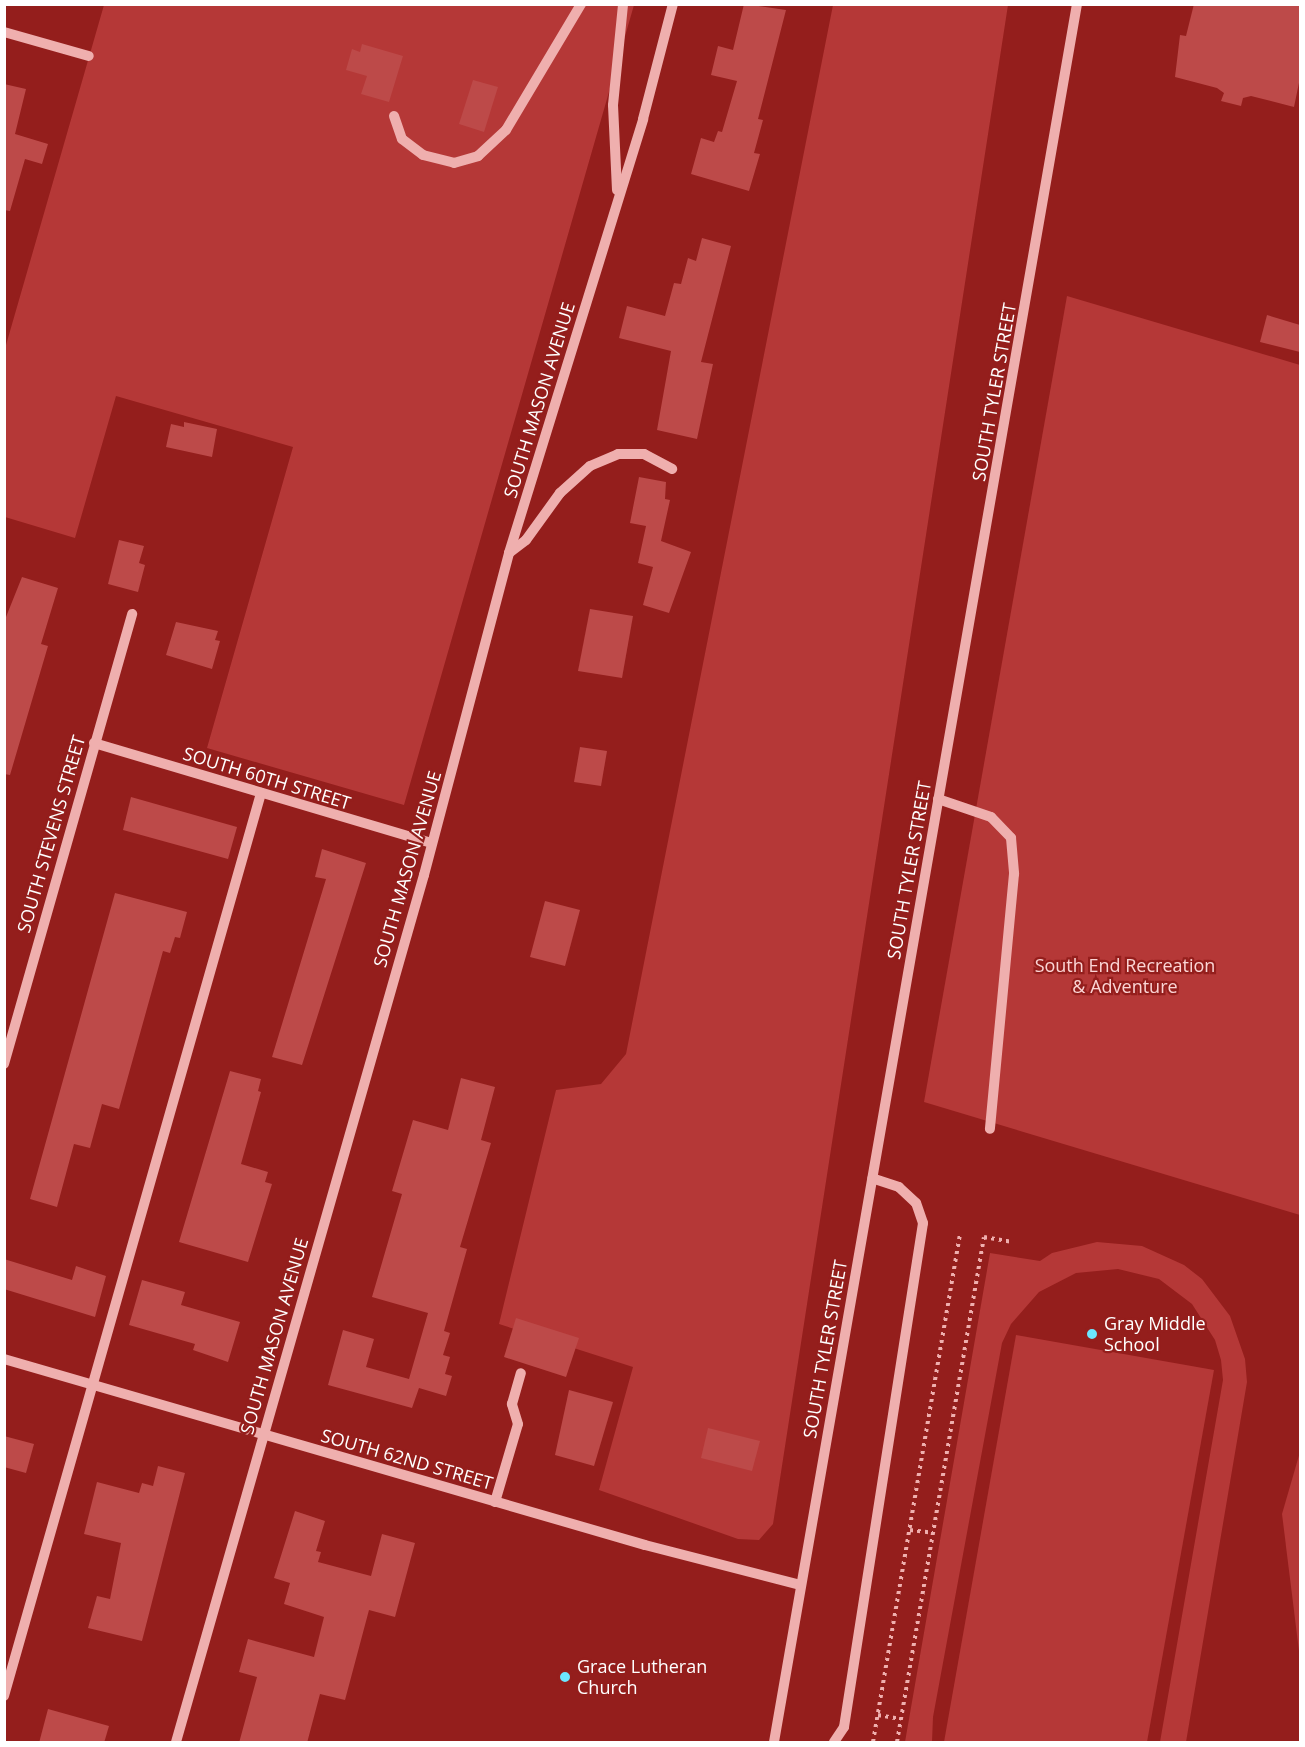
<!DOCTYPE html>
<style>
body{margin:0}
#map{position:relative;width:1305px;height:1747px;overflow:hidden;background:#941e1c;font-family:"Open Sans",sans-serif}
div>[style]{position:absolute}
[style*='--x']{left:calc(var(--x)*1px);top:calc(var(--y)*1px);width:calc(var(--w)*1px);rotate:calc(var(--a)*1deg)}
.green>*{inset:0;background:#b53837}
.building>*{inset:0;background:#bd4a49}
.path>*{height:4px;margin-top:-2px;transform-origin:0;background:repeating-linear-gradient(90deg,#efafae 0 3px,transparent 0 7.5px)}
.minor>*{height:10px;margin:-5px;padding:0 5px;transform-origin:5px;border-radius:5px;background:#efafae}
.dots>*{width:16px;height:16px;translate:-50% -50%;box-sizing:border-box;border:3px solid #941e1c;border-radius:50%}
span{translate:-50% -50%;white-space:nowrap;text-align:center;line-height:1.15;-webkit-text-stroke:4.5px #941e1c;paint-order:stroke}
.street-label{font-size:18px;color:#fff}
.park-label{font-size:18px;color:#fbd5d5}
.poi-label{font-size:18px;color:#fff}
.left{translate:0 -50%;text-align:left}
.frame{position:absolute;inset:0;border:6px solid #fff;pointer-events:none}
</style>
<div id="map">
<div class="green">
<div style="clip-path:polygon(104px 5px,634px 5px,404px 805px,207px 748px,293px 447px,116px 396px,75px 538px,5px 517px,4px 352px)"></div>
<div style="clip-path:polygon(833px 5px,1008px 5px,773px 1524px,759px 1540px,738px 1539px,599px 1490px,633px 1367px,499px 1324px,556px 1090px,601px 1084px,626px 1054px)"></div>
<div style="clip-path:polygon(1067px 296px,1300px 365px,1300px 1215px,924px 1102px)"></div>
<div style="clip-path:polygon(1097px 1242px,1142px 1246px,1184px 1265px,1202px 1279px,1230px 1316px,1245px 1359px,1247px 1382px,1186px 1742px,1160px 1742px,1223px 1380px,1221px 1360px,1215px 1340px,1192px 1304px,1159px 1279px,1118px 1269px,1076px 1273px,1039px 1292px,1011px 1324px,1002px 1343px,933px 1717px,932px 1742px,905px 1742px,990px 1253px,1040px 1261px,1052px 1253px)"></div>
<div style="clip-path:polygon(1016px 1335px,1214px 1370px,1147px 1742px,944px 1742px)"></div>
<div style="clip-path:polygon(1300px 1452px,1300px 1659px,1282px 1514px)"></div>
</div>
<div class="building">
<div style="clip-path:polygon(744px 4px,786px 10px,758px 119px,763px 120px,754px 153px,760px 154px,749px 191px,691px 174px,701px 138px,714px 142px,718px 131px,722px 132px,737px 81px,711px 75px,718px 46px,733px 50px)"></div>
<div style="clip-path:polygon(1194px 4px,1300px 4px,1300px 78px,1294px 107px,1251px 96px,1243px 98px,1241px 106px,1221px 101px,1224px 93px,1217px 88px,1175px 77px,1180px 35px,1186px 36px)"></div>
<div style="clip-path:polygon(362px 44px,403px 56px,389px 102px,361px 94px,367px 76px,346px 70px,352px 49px,360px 52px)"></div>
<div style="clip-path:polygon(473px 80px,498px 87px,484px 132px,459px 124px)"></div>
<div style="clip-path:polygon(4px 84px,26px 89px,15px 134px,48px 144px,42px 164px,25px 159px,10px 211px,4px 210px)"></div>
<div style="clip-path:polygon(702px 238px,731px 246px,701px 362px,713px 364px,697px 439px,657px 430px,671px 351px,619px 338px,627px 306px,665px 316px,674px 283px,681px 284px,688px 258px,696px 261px)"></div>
<div style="clip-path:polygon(1267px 315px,1300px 325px,1300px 352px,1260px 342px)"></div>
<div style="clip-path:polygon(184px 422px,217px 429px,212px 457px,166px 447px,171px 424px,184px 427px)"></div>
<div style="clip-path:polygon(639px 477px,666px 482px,665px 499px,670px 500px,661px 541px,691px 552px,669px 613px,643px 605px,653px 567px,638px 563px,646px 526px,630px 523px)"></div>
<div style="clip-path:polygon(119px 540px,144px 546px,139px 563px,145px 565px,138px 592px,108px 584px)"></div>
<div style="clip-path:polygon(22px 577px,58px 588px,41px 644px,48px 646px,10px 775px,4px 774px,4px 622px)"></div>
<div style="clip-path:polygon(590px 609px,633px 616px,622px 678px,578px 671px)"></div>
<div style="clip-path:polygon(176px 622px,218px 631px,215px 640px,220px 641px,212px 669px,166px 655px)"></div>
<div style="clip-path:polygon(580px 747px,607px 751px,601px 786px,574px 782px)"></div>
<div style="clip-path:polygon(131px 797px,237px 827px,228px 859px,123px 830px)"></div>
<div style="clip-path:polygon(322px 849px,366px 863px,302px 1065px,272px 1057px,326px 879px,315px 877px)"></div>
<div style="clip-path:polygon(115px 893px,187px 912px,180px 938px,175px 937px,170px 953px,163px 951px,119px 1109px,102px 1104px,90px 1148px,74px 1144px,57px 1207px,30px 1199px)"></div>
<div style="clip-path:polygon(545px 901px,580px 910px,565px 966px,530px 957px)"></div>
<div style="clip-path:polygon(230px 1071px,261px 1079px,258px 1091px,261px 1092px,241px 1164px,268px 1172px,265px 1182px,272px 1184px,248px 1262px,179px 1242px)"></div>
<div style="clip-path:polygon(461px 1078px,495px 1087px,481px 1140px,491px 1143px,460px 1247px,467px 1249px,444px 1331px,450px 1333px,443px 1355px,450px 1357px,445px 1374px,452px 1376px,446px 1396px,419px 1388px,412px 1408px,328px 1385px,343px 1330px,374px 1339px,366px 1367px,409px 1379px,428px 1313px,372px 1297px,402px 1194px,392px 1191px,413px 1120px,448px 1130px)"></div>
<div style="clip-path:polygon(4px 1259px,72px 1280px,76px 1266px,106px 1276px,95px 1317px,4px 1289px)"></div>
<div style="clip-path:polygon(142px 1280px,185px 1292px,181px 1305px,240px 1322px,228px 1362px,193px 1350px,195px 1344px,129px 1325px)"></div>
<div style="clip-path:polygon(516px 1318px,579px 1338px,566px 1377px,504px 1357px)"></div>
<div style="clip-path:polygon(569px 1390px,613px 1402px,594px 1466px,555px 1455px)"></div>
<div style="clip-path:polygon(708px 1428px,760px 1441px,752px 1471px,701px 1458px)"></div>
<div style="clip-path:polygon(4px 1436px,34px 1444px,26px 1473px,4px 1467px)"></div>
<div style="clip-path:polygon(158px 1466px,185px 1473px,142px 1641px,88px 1628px,97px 1596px,110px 1599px,121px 1543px,84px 1534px,97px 1482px,139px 1493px,142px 1483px,153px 1486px)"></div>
<div style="clip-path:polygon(295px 1511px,325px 1521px,316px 1551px,321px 1552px,318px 1562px,371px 1576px,382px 1534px,415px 1543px,395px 1617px,369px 1610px,345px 1700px,320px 1694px,307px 1743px,239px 1743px,257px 1677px,239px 1672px,248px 1639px,314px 1657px,324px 1617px,284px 1604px,290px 1583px,274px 1578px)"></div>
<div style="clip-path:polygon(48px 1709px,109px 1726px,104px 1743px,39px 1743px)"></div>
</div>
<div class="path">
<div style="--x:910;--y:1530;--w:23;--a:7"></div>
<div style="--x:878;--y:1715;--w:23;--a:10"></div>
<div style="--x:873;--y:1742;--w:515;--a:-80.28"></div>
<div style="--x:897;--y:1742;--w:512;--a:-80.23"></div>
<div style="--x:984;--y:1237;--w:29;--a:10"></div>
</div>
<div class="minor">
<div style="--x:4;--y:32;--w:88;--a:15.8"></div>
<div style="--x:394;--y:116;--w:24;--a:71"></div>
<div style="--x:402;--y:139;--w:26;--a:37"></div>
<div style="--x:423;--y:155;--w:32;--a:14"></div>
<div style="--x:454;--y:163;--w:25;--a:-16"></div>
<div style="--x:478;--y:156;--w:38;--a:-43"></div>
<div style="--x:506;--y:130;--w:147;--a:-59.2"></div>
<div style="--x:617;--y:190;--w:85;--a:-92.7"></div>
<div style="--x:613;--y:105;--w:101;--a:-84.3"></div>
<div style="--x:509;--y:553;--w:21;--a:-37"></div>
<div style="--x:526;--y:540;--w:58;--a:-54.1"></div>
<div style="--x:560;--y:493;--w:40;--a:-42"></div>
<div style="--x:590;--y:466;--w:30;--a:-23"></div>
<div style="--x:618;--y:454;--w:26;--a:0"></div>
<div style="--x:644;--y:454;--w:32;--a:28"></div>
<div style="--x:94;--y:743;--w:352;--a:16.5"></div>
<div style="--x:938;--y:799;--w:56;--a:18.8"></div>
<div style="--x:991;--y:817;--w:29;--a:46"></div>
<div style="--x:1011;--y:838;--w:36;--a:85"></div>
<div style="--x:1014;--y:874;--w:256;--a:95.4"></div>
<div style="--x:4;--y:1064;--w:468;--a:-74.1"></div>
<div style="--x:4;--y:1359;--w:667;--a:16.18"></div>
<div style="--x:645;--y:1545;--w:161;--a:14.4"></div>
<div style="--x:495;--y:1502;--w:81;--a:-73.6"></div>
<div style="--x:518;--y:1424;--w:21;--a:-107"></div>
<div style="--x:512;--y:1404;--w:32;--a:-74"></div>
<div style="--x:4;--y:1696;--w:939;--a:-74.11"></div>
<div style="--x:176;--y:1742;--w:902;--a:-74.04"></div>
<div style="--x:424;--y:875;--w:333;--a:-75.2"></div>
<div style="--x:509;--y:553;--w:454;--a:-72.8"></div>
<div style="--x:643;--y:119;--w:119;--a:-75.4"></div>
<div style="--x:774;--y:1742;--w:1764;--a:-80.11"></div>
<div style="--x:834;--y:1742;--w:18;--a:-56"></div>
<div style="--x:844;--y:1727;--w:510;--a:-81.09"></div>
<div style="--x:923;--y:1223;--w:21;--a:-109"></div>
<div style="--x:916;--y:1203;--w:23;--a:-137"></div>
<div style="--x:899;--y:1187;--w:28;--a:-162"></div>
</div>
<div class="dots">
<div style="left:1092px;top:1334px;background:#6ce6ff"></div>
<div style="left:565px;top:1677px;background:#6ce6ff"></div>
</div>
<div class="street-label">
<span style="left:994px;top:392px;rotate:-80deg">SOUTH TYLER STREET</span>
<span style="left:539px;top:400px;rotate:-73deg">SOUTH MASON AVENUE</span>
<span style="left:267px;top:778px;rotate:17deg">SOUTH 60TH STREET</span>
<span style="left:51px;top:834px;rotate:-74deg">SOUTH STEVENS STREET</span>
<span style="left:407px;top:869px;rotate:-74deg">SOUTH MASON AVENUE</span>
<span style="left:909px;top:870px;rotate:-80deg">SOUTH TYLER STREET</span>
<span style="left:274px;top:1336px;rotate:-74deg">SOUTH MASON AVENUE</span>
<span style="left:825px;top:1349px;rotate:-80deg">SOUTH TYLER STREET</span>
<span style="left:407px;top:1459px;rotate:16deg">SOUTH 62ND STREET</span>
</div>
<div class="park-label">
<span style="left:1125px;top:976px">South End Recreation<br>&amp; Adventure</span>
</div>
<div class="poi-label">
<span class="left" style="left:1104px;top:1334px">Gray Middle<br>School</span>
<span class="left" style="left:577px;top:1677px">Grace Lutheran<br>Church</span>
</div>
<div class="frame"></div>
</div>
